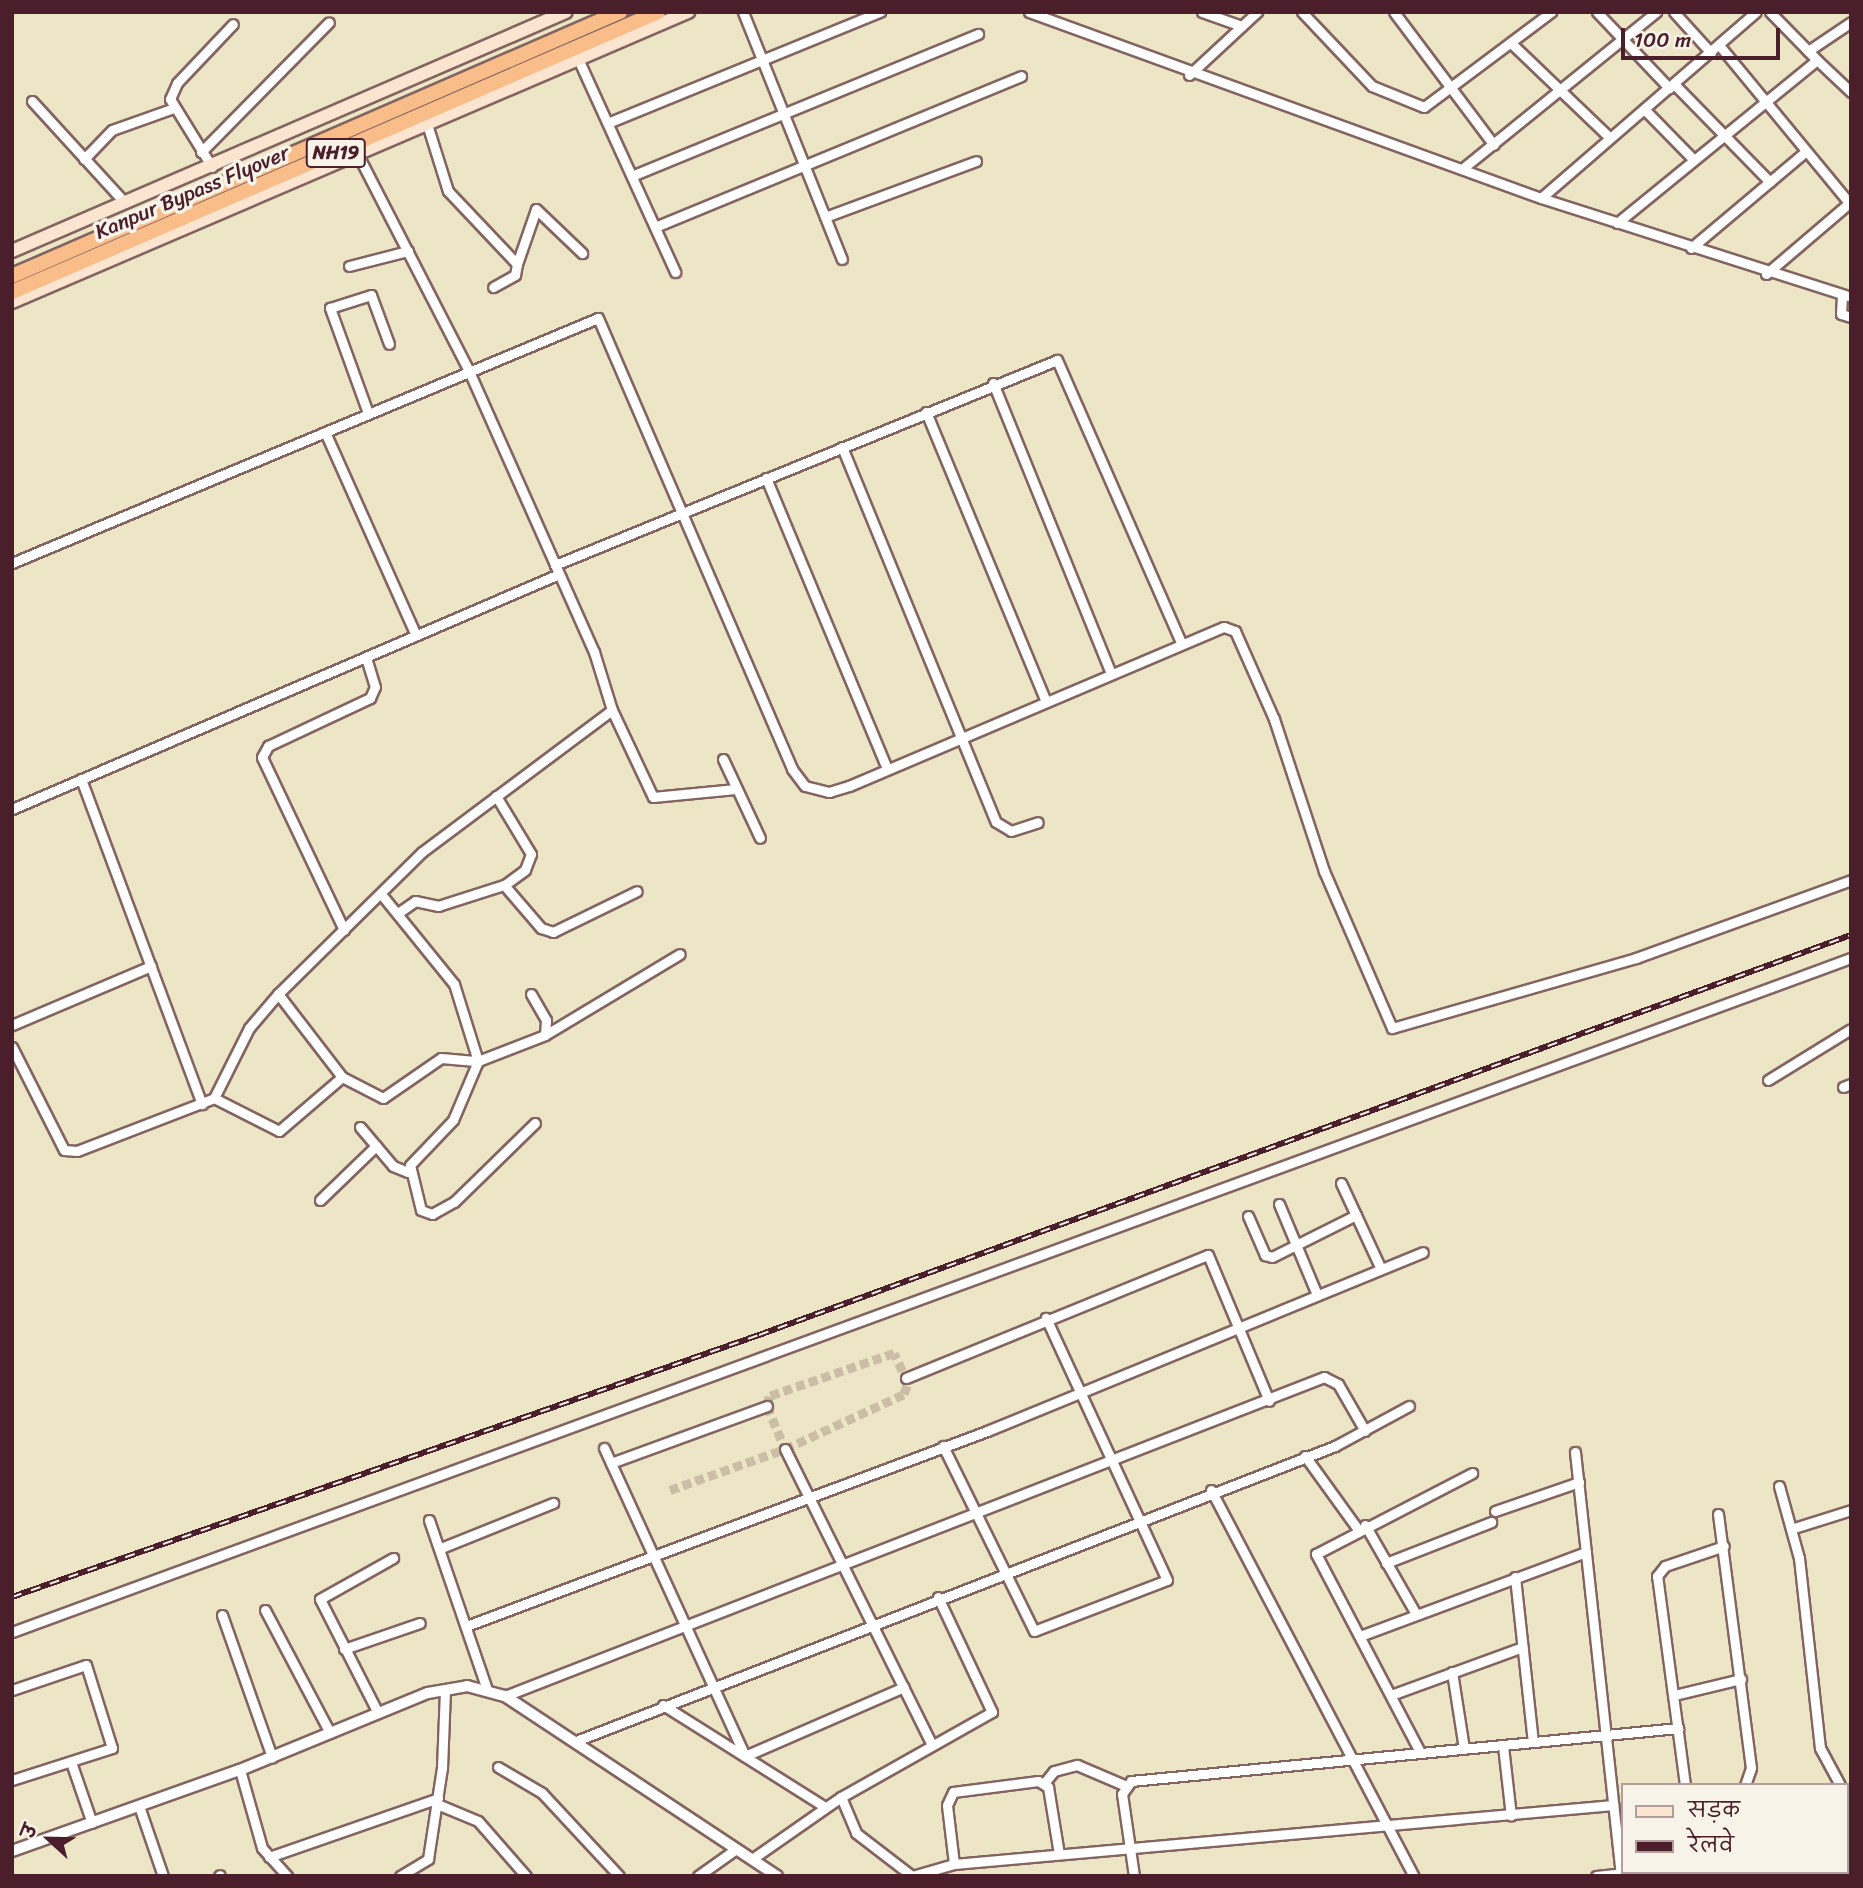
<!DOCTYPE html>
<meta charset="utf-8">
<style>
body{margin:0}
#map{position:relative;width:1863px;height:1888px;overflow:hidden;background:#ece5c6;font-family:Sriracha,"Playpen Sans Deva",sans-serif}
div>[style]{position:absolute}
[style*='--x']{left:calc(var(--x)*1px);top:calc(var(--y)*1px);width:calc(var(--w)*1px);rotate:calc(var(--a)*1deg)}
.minor-tunnel>*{height:9px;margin-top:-4.5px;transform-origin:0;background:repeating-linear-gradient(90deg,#ccbda7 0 9px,transparent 0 13.5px)}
.roads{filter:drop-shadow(2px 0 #836461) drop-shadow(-2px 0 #836461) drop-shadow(0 2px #836461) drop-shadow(0 -2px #836461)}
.minor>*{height:9px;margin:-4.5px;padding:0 4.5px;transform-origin:4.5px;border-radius:4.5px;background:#fff}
.tertiary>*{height:10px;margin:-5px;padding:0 5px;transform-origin:5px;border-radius:5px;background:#fff}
.secondary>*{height:12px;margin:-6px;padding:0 6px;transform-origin:6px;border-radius:6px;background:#fce5d0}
.trunk>*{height:14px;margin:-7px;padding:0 7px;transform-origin:7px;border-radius:7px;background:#f8bd89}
.rail>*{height:6px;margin-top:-3px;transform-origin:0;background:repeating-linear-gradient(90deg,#f7f3e8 0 10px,#4a1f2b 0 20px);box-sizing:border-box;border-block:2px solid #4a1f2b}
span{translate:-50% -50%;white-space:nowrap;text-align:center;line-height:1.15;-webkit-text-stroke:7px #f7f3e8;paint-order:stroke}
.shield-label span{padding:2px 5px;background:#f7f3e8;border:2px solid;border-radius:5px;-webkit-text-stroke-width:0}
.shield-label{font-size:19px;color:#4a1f2b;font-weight:700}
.street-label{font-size:21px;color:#4a1f2b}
.frame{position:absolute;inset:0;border:14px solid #4a1f2b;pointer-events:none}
.legend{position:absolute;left:1621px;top:1783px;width:228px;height:91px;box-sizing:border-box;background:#f7f3e8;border:2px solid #b29e9c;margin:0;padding:9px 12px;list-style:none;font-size:21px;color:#4a1f2b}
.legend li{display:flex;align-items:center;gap:14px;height:35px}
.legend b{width:35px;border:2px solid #b29e9c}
.north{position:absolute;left:14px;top:1804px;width:70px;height:70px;-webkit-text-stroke:5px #f7f3e8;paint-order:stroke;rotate:292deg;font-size:19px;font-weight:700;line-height:28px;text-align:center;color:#4a1f2b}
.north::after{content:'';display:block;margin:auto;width:24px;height:32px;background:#4a1f2b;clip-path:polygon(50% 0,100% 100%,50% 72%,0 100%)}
.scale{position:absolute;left:1621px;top:28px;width:159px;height:32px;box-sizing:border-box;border:4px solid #4a1f2b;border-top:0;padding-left:9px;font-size:21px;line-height:24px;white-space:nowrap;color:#4a1f2b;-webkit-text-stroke:5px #f7f3e8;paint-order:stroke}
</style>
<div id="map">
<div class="minor-tunnel">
<div style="--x:670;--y:1490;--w:122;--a:-19.6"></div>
<div style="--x:785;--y:1449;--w:131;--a:-24.8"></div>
<div style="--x:904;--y:1394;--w:12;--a:-70"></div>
<div style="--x:908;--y:1383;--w:33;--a:-115"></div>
<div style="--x:894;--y:1353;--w:132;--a:161"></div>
<div style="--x:769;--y:1396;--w:10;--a:101"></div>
<div style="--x:767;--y:1406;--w:47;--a:67.3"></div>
</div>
<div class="roads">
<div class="minor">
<div style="--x:743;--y:12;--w:266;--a:68.2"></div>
<div style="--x:1029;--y:12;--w:545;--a:19.97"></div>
<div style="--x:1541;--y:198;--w:325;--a:17.7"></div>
<div style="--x:1202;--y:12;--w:42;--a:19.3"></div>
<div style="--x:1302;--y:12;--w:102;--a:46.6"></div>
<div style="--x:1372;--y:86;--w:56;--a:22"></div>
<div style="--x:1424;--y:107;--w:159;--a:-36.8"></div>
<div style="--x:1394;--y:12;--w:166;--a:53.1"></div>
<div style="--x:1597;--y:12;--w:105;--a:46.5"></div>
<div style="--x:1674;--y:12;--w:55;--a:47.9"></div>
<div style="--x:1512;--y:44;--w:133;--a:43.8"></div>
<div style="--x:1719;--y:45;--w:207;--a:50.5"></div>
<div style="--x:1808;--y:51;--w:52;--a:-34"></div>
<div style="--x:1817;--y:60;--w:47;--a:43.3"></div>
<div style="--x:579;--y:61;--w:232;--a:65.5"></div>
<div style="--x:1189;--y:75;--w:93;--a:-42.8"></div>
<div style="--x:1674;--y:84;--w:137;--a:45.6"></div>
<div style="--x:32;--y:101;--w:138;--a:47.6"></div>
<div style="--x:1644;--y:109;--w:67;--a:45.6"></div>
<div style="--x:610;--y:122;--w:292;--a:-22.2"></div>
<div style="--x:427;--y:124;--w:70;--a:72.6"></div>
<div style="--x:448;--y:191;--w:100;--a:46.6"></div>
<div style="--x:517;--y:264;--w:11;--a:100"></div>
<div style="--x:515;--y:275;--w:25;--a:151"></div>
<div style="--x:201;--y:152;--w:182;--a:-45.4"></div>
<div style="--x:84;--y:159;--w:40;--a:-46"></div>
<div style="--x:112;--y:130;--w:63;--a:-19.6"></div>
<div style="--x:212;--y:167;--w:80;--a:-121.7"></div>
<div style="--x:170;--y:99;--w:17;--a:-66"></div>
<div style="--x:177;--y:83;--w:81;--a:-46.5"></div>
<div style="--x:1462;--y:169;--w:250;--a:-39"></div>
<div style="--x:634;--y:175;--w:372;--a:-22.3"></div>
<div style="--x:1541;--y:198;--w:284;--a:-40.9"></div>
<div style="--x:825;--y:217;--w:161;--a:-20.3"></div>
<div style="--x:1617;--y:223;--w:258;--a:-39.2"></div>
<div style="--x:1817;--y:60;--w:67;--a:-134.4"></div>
<div style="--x:655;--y:227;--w:396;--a:-22.4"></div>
<div style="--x:1691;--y:248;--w:150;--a:-40.1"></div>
<div style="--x:517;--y:264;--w:58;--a:-70.9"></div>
<div style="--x:536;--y:209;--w:64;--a:43.7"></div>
<div style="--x:349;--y:266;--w:61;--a:-14.3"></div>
<div style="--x:1766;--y:274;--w:109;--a:-40.5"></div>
<div style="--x:1842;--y:295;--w:19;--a:93"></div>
<div style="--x:1841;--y:314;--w:10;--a:17"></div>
<div style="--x:993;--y:383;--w:311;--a:67.9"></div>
<div style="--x:926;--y:412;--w:312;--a:67.5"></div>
<div style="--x:368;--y:413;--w:112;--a:-109.9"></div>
<div style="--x:330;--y:308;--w:43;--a:-17.6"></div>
<div style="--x:371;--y:295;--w:52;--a:69.8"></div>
<div style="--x:325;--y:432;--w:222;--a:65.9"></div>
<div style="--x:842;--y:447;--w:405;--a:67.7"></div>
<div style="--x:996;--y:822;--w:17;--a:31"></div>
<div style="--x:1011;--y:831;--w:28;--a:-18"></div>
<div style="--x:766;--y:478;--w:315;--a:67.4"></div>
<div style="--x:12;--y:563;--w:635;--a:-22.69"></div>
<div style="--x:598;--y:318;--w:491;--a:66.7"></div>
<div style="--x:792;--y:769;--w:21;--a:53"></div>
<div style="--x:805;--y:786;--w:25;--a:14"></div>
<div style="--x:829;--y:792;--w:21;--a:-17"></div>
<div style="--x:849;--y:786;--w:407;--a:-23"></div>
<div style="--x:1224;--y:627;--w:12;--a:20"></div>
<div style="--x:1235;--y:631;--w:96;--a:66.1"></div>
<div style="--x:1274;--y:719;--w:160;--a:71.8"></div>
<div style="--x:1324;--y:871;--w:171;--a:66.6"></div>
<div style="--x:1392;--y:1028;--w:254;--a:-16"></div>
<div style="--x:1636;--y:958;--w:229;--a:-19.9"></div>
<div style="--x:555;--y:565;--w:542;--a:-22.21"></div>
<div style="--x:1057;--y:360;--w:309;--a:66.3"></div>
<div style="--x:612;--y:710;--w:96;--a:64.8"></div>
<div style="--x:653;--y:797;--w:83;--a:-5.5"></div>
<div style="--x:723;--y:759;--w:87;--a:64.9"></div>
<div style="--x:81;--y:779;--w:347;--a:69.6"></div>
<div style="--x:496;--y:796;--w:68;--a:58.9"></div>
<div style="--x:531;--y:854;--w:17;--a:111"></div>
<div style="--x:525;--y:870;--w:26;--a:144"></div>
<div style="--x:12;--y:809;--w:595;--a:-23.25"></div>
<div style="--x:381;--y:894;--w:116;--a:51"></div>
<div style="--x:454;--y:984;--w:81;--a:72.7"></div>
<div style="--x:478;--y:1061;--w:72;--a:-21.2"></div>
<div style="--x:545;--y:1035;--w:15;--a:-86"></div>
<div style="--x:546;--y:1020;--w:30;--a:-120"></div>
<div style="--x:398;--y:913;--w:21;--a:-35"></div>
<div style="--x:415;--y:901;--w:24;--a:12"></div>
<div style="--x:438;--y:906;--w:69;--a:-17.7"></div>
<div style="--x:504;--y:885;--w:57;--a:49.3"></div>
<div style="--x:541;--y:928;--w:13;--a:18"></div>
<div style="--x:553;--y:932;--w:93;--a:-26"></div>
<div style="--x:344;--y:930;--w:191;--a:-115.4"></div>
<div style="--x:262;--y:757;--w:13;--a:-61"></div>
<div style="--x:268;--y:746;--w:113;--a:-25.2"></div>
<div style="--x:370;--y:698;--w:12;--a:-66"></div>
<div style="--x:375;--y:687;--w:31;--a:-107"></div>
<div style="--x:12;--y:1025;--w:151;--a:-23"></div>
<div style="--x:545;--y:1035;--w:157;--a:-31"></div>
<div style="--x:12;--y:1047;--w:115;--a:63.2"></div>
<div style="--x:64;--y:1150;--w:13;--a:4"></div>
<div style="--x:77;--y:1151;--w:147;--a:-21.1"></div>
<div style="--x:214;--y:1098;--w:78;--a:-63.4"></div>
<div style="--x:249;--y:1028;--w:45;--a:-49.5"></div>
<div style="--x:278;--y:994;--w:202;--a:-44.6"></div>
<div style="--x:422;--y:852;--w:237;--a:-36.8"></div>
<div style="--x:612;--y:710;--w:61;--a:-107.2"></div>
<div style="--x:594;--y:652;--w:308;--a:-114"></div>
<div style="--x:469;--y:371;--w:243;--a:-117.2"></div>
<div style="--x:478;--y:1061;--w:64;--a:113"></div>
<div style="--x:453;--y:1120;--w:62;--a:133.7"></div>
<div style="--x:410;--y:1165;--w:46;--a:76.3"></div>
<div style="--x:421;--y:1210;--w:12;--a:20"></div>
<div style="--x:432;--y:1214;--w:25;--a:-29"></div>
<div style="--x:454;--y:1202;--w:113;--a:-44.3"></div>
<div style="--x:342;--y:1077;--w:46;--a:27.1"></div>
<div style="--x:383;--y:1098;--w:70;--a:-34.6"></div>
<div style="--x:441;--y:1058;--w:37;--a:5"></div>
<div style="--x:1768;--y:1080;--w:97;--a:-31.6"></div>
<div style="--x:1843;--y:1087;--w:9;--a:-21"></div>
<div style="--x:214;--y:1098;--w:73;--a:26.9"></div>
<div style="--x:279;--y:1131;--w:83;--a:-40.6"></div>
<div style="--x:342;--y:1077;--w:105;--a:-127.6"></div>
<div style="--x:360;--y:1127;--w:51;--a:49.8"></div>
<div style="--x:393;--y:1166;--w:16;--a:22"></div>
<div style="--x:1341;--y:1183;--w:95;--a:65.1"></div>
<div style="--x:320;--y:1200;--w:78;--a:-44"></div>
<div style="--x:1279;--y:1204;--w:99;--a:67.3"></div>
<div style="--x:1248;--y:1216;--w:43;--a:66.4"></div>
<div style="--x:1265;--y:1255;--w:7;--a:16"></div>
<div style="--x:1272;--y:1257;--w:94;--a:-26.6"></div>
<div style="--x:906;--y:1378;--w:326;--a:-22.2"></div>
<div style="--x:1208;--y:1255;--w:158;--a:67.3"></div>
<div style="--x:943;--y:1446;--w:206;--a:63.8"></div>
<div style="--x:1034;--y:1631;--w:142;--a:-21"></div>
<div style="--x:1167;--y:1580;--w:289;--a:-114.8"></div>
<div style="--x:604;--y:1448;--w:339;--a:65.4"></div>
<div style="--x:745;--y:1756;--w:173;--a:-23.5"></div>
<div style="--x:785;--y:1449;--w:330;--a:63.6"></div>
<div style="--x:1575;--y:1452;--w:424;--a:83.8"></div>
<div style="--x:1305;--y:1456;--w:89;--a:54.2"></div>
<div style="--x:611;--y:1463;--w:166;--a:-20.1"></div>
<div style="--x:1779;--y:1486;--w:75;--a:74.5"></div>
<div style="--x:1799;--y:1558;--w:191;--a:83.7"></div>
<div style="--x:1820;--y:1748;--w:42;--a:61.6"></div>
<div style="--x:1211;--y:1490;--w:436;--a:62.3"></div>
<div style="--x:1495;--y:1511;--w:89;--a:-19"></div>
<div style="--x:1718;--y:1514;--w:256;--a:82.6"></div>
<div style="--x:1751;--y:1768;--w:18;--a:109"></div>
<div style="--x:429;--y:1520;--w:179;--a:71.1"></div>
<div style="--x:1365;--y:1525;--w:103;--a:60.2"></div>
<div style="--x:1794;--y:1528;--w:60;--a:-17.5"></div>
<div style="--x:441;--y:1548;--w:121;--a:-21.9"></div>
<div style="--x:1386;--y:1563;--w:113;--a:-21.3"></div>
<div style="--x:1515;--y:1577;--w:166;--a:83.8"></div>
<div style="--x:265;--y:1610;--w:139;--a:62.1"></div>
<div style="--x:222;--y:1615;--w:151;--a:70.6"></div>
<div style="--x:469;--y:1625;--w:553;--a:-20.53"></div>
<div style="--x:987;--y:1431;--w:471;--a:-22.3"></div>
<div style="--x:12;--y:1632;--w:1959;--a:-20.13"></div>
<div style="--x:1360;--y:1636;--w:241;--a:-20.4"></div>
<div style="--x:344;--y:1649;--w:80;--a:-18.9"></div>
<div style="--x:1452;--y:1672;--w:78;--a:81.1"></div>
<div style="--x:12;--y:1690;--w:78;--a:-18.7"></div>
<div style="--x:86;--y:1665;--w:87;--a:72.6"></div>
<div style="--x:112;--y:1748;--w:105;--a:162.3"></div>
<div style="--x:1391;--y:1695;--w:140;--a:-20"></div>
<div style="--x:1674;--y:1695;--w:69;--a:-13.4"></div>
<div style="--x:505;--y:1696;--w:879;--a:-21.28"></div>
<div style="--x:1324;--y:1377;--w:16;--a:27"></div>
<div style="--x:1338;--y:1384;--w:54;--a:60.1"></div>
<div style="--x:663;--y:1705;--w:191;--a:32.2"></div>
<div style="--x:378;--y:1713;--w:128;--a:-117"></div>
<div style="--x:320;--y:1599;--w:84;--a:-29.3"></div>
<div style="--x:576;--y:1741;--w:814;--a:-21.24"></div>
<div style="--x:1335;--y:1446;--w:84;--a:-28.4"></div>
<div style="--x:1503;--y:1746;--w:70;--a:83.5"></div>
<div style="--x:1420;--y:1752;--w:224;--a:-117.7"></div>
<div style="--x:1316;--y:1554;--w:176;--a:-27.4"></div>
<div style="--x:72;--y:1765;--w:61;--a:71"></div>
<div style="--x:498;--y:1767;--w:51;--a:30.6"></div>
<div style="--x:542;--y:1793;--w:113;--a:47.1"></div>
<div style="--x:240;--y:1770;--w:81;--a:74.2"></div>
<div style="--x:262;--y:1848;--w:38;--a:48"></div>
<div style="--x:1045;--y:1782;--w:14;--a:-51"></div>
<div style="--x:1054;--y:1771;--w:24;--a:-15"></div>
<div style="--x:1077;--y:1765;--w:51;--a:23.1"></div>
<div style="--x:1685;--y:1785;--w:211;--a:-97.6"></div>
<div style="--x:1657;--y:1576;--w:13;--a:-51"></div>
<div style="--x:1665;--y:1566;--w:62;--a:-18.7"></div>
<div style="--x:841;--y:1797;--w:39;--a:67"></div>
<div style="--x:856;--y:1833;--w:71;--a:37.5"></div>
<div style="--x:437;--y:1804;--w:44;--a:22.5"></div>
<div style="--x:478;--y:1821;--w:73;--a:48.9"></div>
<div style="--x:139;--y:1806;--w:74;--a:71.1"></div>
<div style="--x:1847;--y:1808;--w:11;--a:68"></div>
<div style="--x:1847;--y:1855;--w:4;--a:-27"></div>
<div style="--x:269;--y:1857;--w:179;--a:-19.2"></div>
<div style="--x:752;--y:1859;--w:108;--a:-34.9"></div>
<div style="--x:841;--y:1797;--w:173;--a:-29.4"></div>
<div style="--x:992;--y:1712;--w:127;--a:-115.2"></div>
<div style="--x:954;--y:1864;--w:59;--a:-96.8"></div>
<div style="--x:947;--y:1805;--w:14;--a:-65"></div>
<div style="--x:953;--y:1792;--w:86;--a:-7.4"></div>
<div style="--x:1038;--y:1781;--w:12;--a:31"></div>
<div style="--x:1048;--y:1787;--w:68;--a:80.7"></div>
<div style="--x:1816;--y:1872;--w:4;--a:63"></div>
<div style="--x:219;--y:1876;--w:1;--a:-45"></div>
<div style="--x:400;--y:1876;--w:33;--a:-31"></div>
<div style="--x:428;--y:1859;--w:92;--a:-81.3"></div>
<div style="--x:442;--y:1768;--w:78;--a:-87.8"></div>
<div style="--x:698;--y:1876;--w:47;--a:-35.4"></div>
<div style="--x:912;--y:1876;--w:44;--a:-15.9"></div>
<div style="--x:954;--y:1864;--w:662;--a:-5.12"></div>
<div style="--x:1134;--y:1876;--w:83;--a:-98.3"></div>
<div style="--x:1122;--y:1794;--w:16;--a:-55"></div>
<div style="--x:1131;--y:1781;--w:550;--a:-5.53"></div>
<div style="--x:1596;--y:1876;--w:39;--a:-6"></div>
</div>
<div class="tertiary">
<div style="--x:12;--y:1851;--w:242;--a:-19.6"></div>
<div style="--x:240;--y:1770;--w:203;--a:-22.3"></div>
<div style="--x:428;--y:1693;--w:40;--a:-10"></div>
<div style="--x:467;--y:1686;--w:39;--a:15"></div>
<div style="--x:505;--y:1696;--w:326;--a:33.5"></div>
</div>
<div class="secondary">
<div style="--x:12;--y:251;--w:603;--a:-23.34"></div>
<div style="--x:12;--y:302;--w:736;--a:-23.22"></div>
</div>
<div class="trunk">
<div style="--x:12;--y:276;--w:663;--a:-23.47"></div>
<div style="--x:12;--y:292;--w:704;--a:-23.43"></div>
</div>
</div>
<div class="rail">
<div style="--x:12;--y:1597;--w:792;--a:-19.33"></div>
<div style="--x:759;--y:1335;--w:1163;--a:-20.12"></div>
</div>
<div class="shield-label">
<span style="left:336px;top:153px">NH19</span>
</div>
<div class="street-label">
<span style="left:192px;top:192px;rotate:-23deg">Kanpur Bypass Flyover</span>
</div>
<div class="frame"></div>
<ul class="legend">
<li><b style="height:9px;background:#fce5d0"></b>सड़क</li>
<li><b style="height:9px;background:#4a1f2b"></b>रेलवे</li>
</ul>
<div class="north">उ</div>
<div class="scale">100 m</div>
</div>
